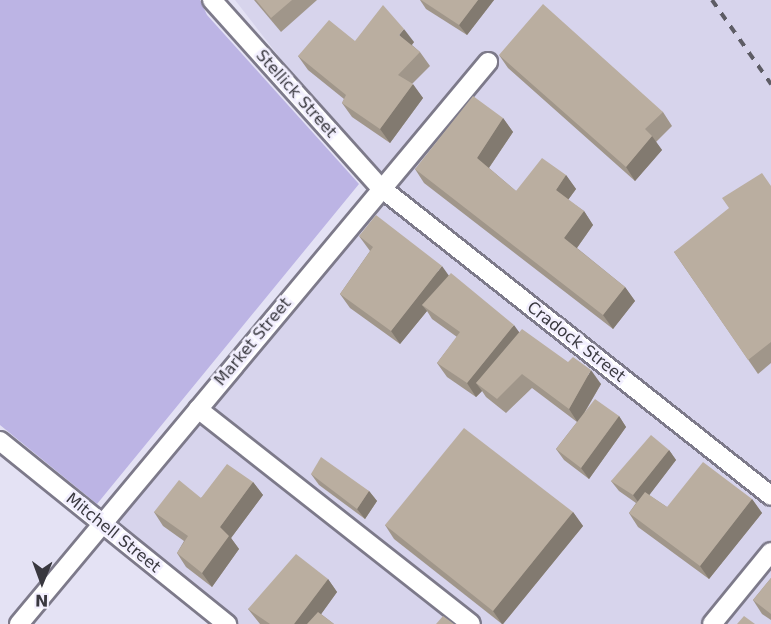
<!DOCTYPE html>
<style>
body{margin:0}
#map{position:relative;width:771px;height:624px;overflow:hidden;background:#e4e2f4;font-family:"DejaVu Sans",sans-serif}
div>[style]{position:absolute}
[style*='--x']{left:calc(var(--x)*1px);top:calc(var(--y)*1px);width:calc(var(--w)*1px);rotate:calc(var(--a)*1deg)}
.built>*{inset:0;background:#d7d4ec}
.green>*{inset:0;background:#bcb4e4}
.roads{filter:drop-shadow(2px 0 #7d7a8a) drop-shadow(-2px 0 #7d7a8a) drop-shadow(0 2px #7d7a8a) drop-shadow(0 -2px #7d7a8a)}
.minor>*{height:18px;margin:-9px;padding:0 9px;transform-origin:9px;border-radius:9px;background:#fff}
.rail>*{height:4px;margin-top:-2px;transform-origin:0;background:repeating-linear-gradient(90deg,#5d5c65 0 8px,transparent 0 16px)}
.wall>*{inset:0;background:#a0968a}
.shaded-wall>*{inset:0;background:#827a70}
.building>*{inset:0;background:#baaea0}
span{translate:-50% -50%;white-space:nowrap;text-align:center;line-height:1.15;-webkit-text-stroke:5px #f2effe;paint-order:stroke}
.street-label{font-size:16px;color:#39383f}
.north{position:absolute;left:12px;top:552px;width:60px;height:60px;-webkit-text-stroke:4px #f2effe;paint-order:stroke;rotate:181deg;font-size:16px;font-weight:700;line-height:24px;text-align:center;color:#39383f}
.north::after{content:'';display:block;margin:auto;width:21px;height:27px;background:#39383f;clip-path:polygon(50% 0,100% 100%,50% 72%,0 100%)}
</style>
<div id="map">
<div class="built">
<div style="clip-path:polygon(235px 0,771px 0,771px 624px,227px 624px,102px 526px,380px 187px)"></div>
</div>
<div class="green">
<div style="clip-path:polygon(0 0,200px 0,207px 15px,359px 184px,97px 504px,0 425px)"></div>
</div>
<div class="roads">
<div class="minor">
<div style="--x:212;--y:0;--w:251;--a:48.1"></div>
<div style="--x:380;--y:187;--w:498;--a:38.3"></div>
<div style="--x:198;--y:409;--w:347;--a:38.2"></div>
<div style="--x:0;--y:441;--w:292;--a:38.9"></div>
<div style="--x:19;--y:624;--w:732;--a:-50.15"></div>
<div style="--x:712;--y:624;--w:93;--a:-50.7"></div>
</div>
</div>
<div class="rail">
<div style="--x:712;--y:0;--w:103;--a:54.9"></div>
</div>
<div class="wall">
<div style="clip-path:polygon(254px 0,317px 0,281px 32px)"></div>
<div style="clip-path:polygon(420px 0,494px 0,467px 35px,426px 9px)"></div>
<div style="clip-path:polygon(355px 41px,414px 42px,412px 45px,420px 52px,430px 66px,412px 84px,423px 98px,390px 143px,352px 117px,342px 103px,344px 99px,308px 70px,298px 56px)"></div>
<div style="clip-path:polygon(499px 55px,663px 112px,672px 126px,656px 142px,662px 150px,635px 181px,508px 68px)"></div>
<div style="clip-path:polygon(503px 118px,513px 132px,489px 168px,516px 191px,566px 175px,576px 189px,568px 200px,584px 211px,593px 225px,577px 248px,625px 287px,635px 301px,613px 329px,424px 183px,415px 169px)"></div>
<div style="clip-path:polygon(771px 186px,771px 363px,758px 374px,674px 252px)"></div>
<div style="clip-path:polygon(359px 236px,448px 276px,519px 332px,601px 384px,585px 412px,619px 416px,626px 427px,589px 479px,564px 460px,556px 449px,577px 422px,532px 388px,506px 413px,486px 397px,482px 391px,476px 397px,447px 377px,437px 363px,457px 337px,432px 319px,427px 311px,400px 344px,350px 308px,340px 294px,370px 251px)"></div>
<div style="clip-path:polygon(669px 450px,676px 460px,649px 495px,667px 507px,752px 499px,762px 513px,709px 579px,638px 527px,629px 513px,636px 503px,619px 491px,611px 481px)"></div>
<div style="clip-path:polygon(311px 474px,369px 491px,377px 501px,365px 519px,319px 485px)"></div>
<div style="clip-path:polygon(253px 482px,263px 495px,231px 538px,239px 549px,212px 587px,186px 567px,177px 553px,184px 541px,163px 526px,154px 512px)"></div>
<div style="clip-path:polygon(573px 512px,583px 526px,503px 624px,502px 624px,394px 539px,385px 525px)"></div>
<div style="clip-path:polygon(771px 578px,771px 620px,762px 614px,753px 600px)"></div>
<div style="clip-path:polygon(328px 579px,337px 592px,321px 614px,334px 624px,260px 624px,248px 609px)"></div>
</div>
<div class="shaded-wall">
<div style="clip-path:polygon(478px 0,494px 0,467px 35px,459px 25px)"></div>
<div style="clip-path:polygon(404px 29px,414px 42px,409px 48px,399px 35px)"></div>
<div style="clip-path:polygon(413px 84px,423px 98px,390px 143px,380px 129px)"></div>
<div style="clip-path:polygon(503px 118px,513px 132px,486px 172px,477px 158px)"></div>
<div style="clip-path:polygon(652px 136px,662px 150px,635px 181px,626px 167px)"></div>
<div style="clip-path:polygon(566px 175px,576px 189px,565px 204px,556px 190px)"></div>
<div style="clip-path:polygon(584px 211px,593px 225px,574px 252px,564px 238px)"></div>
<div style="clip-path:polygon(442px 266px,452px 280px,422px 305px,427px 311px,400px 344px,391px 331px)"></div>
<div style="clip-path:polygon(625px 287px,635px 301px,613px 329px,603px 315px)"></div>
<div style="clip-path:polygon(514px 325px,524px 339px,476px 383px,482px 391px,476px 397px,467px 383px)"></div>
<div style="clip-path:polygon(591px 370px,601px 384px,578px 423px,569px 409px)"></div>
<div style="clip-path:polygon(619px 416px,626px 427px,589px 479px,581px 468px)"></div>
<div style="clip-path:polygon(669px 450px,676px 460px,641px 506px,633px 495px)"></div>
<div style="clip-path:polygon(253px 482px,263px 495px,231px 538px,239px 549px,212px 587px,202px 573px,220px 527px)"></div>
<div style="clip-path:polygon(369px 491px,377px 501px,365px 519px,357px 509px)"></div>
<div style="clip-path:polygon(752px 499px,762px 513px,709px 579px,700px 566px)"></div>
<div style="clip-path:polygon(573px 512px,583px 526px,503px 624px,502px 624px,493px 611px)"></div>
<div style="clip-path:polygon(328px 579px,337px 592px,314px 624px,294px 624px)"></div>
</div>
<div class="building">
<div style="clip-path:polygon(256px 0,292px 0,271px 18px)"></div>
<div style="clip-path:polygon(421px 0,478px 0,459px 25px)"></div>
<div style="clip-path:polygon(543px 4px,663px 112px,645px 129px,652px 136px,626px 167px,499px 55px)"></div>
<div style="clip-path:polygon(383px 5px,404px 29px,399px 35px,420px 52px,398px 75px,413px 84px,380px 129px,342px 103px,346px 95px,298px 56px,329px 20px,355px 41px)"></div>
<div style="clip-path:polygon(473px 96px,503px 118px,477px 158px,516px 191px,542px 158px,566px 175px,556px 190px,584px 211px,564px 238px,625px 287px,603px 315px,415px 169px)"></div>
<div style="clip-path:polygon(762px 173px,771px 186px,771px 342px,748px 360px,674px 252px,729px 208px,722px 198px)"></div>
<div style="clip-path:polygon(376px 215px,442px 266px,391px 331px,340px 294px,373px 247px,359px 236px)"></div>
<div style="clip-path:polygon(451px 273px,514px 325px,467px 383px,437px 363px,460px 332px,422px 305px)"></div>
<div style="clip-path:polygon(522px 329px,568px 362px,573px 357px,591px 370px,569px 409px,522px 374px,497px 399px,476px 383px)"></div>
<div style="clip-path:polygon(595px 399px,619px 416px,581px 468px,556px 449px)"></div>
<div style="clip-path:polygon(464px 428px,573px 512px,493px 611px,385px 525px)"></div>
<div style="clip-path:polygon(651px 435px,669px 450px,633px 495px,611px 481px)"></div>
<div style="clip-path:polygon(321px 457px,369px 491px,357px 509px,311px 474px)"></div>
<div style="clip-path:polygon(703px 462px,752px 499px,700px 566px,629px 513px,645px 492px,667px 507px)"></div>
<div style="clip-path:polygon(227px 464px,253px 482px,220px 527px,229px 536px,202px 573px,177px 553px,188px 536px,154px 512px,179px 480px,201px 498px)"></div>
<div style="clip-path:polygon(296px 554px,328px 579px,294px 624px,270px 624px,248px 609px)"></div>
<div style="clip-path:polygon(771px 578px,771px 614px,753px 600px)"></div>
<div style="clip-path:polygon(318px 612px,334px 624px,307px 624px)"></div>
<div style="clip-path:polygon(443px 616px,454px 624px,436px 624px)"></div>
<div style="clip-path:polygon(744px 616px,755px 624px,737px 624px)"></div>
</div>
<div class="street-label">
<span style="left:296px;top:94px;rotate:48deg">Stellick Street</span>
<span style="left:253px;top:342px;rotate:-50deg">Market Street</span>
<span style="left:576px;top:342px;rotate:38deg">Cradock Street</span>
<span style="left:113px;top:533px;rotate:39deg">Mitchell Street</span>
</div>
<div class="north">N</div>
</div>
